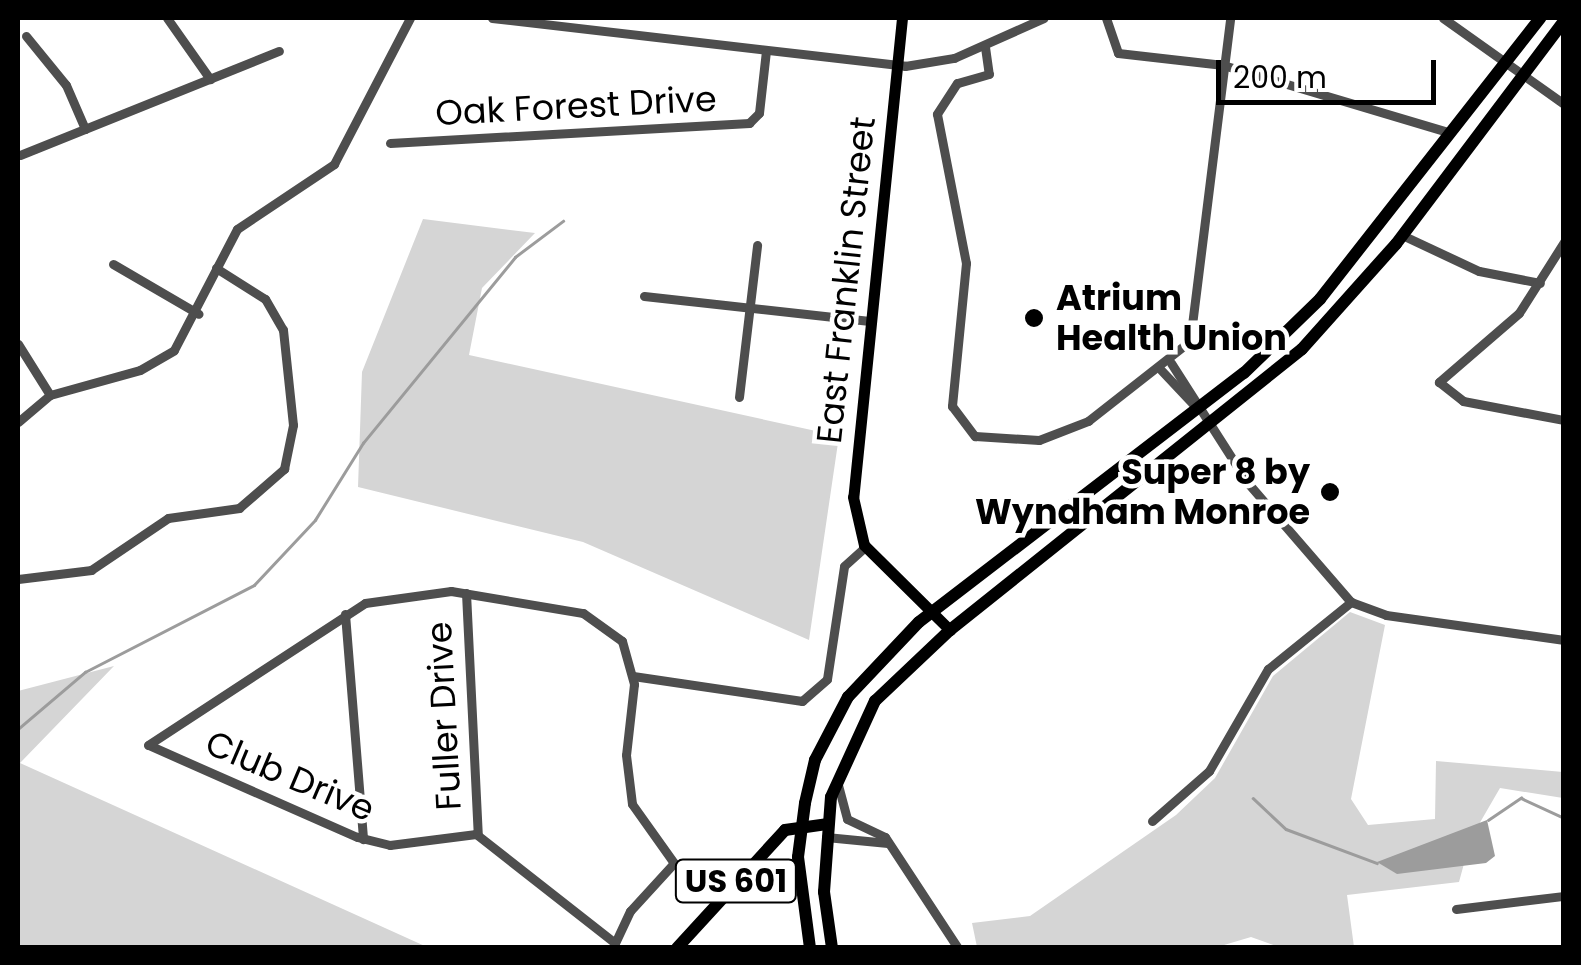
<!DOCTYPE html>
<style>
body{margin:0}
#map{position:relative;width:1581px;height:965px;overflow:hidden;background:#fff;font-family:Poppins,sans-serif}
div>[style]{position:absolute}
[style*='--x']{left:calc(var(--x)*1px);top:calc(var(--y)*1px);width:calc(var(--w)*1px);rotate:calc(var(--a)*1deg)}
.green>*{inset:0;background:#d5d5d5}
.water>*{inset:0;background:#9c9c9c}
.stream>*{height:2.5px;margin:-1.25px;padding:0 1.25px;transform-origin:1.25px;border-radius:1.25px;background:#9c9c9c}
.minor>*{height:9px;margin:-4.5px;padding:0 4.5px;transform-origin:4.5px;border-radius:4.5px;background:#4e4e4e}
.major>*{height:11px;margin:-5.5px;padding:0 5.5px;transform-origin:5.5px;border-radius:5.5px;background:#000}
.highway>*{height:12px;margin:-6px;padding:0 6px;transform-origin:6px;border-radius:6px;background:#000}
.dots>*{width:28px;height:28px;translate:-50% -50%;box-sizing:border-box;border:5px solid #fff;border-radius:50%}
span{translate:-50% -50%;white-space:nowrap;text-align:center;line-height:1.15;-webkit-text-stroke:9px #fff;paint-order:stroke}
.shield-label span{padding:2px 8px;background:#fff;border:2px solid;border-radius:8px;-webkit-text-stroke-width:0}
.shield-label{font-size:32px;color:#000;font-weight:700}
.street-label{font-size:35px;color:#000}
.poi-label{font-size:35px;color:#000;font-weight:700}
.left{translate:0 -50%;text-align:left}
.right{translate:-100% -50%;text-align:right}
.frame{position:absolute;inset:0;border:20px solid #000;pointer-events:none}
.scale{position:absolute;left:1216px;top:60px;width:220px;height:45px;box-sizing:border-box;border:5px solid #000;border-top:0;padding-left:12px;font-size:30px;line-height:35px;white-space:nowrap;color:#000;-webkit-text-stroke:8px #fff;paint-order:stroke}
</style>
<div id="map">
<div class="green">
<div style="clip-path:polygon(423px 219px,535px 233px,482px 288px,469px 355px,839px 436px,809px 640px,583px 542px,358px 487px,362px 372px)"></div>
<div style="clip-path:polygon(1350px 612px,1385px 625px,1351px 799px,1368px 825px,1435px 819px,1436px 761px,1563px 772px,1563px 798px,1500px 788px,1471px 838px,1459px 882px,1347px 895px,1354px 947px,1279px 947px,1251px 937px,1214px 948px,977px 947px,972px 923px,1030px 916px,1176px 815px,1215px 778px,1273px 676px)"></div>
<div style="clip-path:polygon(114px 666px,20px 763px,427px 947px,18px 947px,18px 691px)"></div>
</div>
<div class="water">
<div style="clip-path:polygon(1487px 820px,1495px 856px,1486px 863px,1397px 874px,1377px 862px)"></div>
</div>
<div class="stream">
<div style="--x:18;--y:729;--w:88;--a:-40.4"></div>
<div style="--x:85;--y:672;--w:190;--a:-27.2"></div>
<div style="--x:254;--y:585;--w:89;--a:-46.8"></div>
<div style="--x:315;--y:520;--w:91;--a:-58.1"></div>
<div style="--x:363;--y:443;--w:240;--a:-50.7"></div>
<div style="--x:515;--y:257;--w:60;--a:-36.9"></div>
<div style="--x:1253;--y:798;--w:45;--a:43.2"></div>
<div style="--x:1286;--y:829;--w:97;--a:20.5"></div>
<div style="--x:1488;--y:820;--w:40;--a:-34"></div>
<div style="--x:1521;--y:798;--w:47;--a:24.9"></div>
</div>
<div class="minor">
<div style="--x:167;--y:18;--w:75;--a:54.8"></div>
<div style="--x:492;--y:18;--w:416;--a:6.6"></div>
<div style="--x:905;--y:66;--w:50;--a:-9.3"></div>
<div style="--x:954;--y:58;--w:98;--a:-24"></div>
<div style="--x:1106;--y:18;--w:37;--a:71"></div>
<div style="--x:1118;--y:53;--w:106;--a:6.5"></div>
<div style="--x:1223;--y:65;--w:235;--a:16.6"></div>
<div style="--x:1443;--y:18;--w:148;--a:35.4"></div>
<div style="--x:26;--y:36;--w:63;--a:50.8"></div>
<div style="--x:66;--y:85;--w:48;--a:66.6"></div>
<div style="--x:985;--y:47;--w:27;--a:82"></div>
<div style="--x:989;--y:74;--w:33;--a:164"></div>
<div style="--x:957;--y:83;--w:37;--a:123"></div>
<div style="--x:937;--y:114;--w:152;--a:79"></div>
<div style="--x:966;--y:263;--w:144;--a:95.6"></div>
<div style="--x:952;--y:406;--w:38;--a:53"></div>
<div style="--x:975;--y:436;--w:64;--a:3.6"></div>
<div style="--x:1039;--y:440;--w:53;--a:-21.2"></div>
<div style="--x:1088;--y:421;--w:130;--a:-38.1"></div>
<div style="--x:1190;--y:341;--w:325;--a:-82.9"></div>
<div style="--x:390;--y:143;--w:360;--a:-3.2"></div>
<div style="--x:749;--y:123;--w:14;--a:-45"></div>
<div style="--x:759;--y:113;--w:62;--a:-83.6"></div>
<div style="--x:20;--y:155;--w:279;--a:-21.9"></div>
<div style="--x:1402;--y:235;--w:85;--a:25.1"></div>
<div style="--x:1479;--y:271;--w:62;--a:11.1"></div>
<div style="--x:1564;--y:242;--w:84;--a:122.4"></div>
<div style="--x:1519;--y:313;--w:106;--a:139.2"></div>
<div style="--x:1439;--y:382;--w:31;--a:38"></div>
<div style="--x:1463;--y:401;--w:103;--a:10.7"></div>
<div style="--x:113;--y:264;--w:99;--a:30.2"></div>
<div style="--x:644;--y:296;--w:227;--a:6.3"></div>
<div style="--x:18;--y:344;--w:60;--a:57.9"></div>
<div style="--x:1171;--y:363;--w:141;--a:57.4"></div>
<div style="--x:1247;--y:482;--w:159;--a:49.1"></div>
<div style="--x:1351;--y:602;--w:37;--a:20"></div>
<div style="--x:1386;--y:615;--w:180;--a:8"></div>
<div style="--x:1161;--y:370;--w:51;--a:46.6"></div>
<div style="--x:739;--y:397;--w:153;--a:-83.2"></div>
<div style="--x:18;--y:422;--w:42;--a:-40.2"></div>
<div style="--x:50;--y:395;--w:93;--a:-15.5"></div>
<div style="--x:140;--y:370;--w:39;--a:-30"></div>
<div style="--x:174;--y:350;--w:136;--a:-62.5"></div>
<div style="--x:237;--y:229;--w:117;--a:-33.8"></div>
<div style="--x:334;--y:164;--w:165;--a:-62.5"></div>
<div style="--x:18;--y:579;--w:74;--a:-7"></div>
<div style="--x:91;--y:570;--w:93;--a:-34"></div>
<div style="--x:168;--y:518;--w:72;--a:-8"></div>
<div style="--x:239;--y:508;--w:60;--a:-40.9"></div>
<div style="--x:284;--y:469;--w:45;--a:-78.4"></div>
<div style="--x:293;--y:425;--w:96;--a:-96"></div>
<div style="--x:283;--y:330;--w:36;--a:-120"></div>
<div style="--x:265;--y:299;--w:58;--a:-147.7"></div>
<div style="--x:451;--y:591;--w:134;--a:9.5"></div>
<div style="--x:583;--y:613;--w:48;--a:35.7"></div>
<div style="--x:622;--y:641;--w:45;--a:74.4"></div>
<div style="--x:634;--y:684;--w:71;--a:96.4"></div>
<div style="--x:626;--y:755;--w:49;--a:83"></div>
<div style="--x:632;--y:804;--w:72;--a:54.6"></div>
<div style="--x:674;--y:863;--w:65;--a:132.5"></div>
<div style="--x:630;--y:911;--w:35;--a:115"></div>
<div style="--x:615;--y:943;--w:177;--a:-141.9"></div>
<div style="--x:476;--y:834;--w:87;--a:172.7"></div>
<div style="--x:390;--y:845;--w:34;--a:-166"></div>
<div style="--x:357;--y:837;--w:228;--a:-156.2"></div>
<div style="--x:148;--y:745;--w:259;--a:-33.2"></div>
<div style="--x:365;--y:603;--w:87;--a:-7.9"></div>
<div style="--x:466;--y:593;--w:242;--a:87.2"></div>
<div style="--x:345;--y:614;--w:226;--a:85.4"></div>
<div style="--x:633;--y:676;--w:171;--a:8.4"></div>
<div style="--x:802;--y:701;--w:33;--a:-41"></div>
<div style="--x:827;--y:679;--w:114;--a:-81.4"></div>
<div style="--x:844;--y:566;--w:28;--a:-42"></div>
<div style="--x:838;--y:785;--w:35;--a:75"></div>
<div style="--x:847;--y:819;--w:42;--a:25.3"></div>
<div style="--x:885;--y:837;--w:133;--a:56.7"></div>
<div style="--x:1152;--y:821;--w:76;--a:-41.3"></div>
<div style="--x:1209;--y:771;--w:118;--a:-60"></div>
<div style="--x:1268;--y:669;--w:107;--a:-38.9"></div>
<div style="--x:826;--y:837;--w:62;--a:5.5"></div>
<div style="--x:1456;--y:909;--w:109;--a:-6.9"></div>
</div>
<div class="major">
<div style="--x:902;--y:18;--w:481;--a:95.8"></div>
<div style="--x:853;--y:497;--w:49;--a:77.1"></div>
<div style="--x:864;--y:545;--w:121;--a:44.7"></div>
</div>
<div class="highway">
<div style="--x:677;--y:948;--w:160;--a:-47.5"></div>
<div style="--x:785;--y:830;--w:42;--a:-8.1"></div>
<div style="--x:810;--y:948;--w:92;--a:-97.5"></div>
<div style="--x:798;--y:857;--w:54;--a:-82.6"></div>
<div style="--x:805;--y:803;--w:44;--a:-76.9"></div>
<div style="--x:815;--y:760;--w:71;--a:-62.4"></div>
<div style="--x:848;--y:697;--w:103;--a:-46.6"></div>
<div style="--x:919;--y:622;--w:409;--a:-37.5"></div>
<div style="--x:1244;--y:373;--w:106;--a:-44.2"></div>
<div style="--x:1320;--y:299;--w:357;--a:-51.9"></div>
<div style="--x:832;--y:948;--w:57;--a:-98.1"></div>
<div style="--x:824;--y:892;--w:95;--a:-85.8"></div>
<div style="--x:831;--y:797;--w:106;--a:-65.4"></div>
<div style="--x:875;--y:701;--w:103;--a:-43.4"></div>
<div style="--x:950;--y:630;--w:450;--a:-38.6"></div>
<div style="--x:1302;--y:349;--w:141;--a:-48.2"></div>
<div style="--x:1396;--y:244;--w:279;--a:-53"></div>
</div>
<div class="dots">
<div style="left:1034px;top:318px;background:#000"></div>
<div style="left:1330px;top:492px;background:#000"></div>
</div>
<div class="shield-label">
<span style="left:736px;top:881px">US 601</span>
</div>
<div class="street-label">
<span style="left:576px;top:106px;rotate:-3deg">Oak Forest Drive</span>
<span style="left:846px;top:280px;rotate:-84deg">East Franklin Street</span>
<span style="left:444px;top:716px;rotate:-93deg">Fuller Drive</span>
<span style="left:290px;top:776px;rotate:23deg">Club Drive</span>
</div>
<div class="poi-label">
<span class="left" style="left:1056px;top:318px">Atrium<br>Health Union</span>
<span class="right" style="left:1310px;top:492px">Super 8 by<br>Wyndham Monroe</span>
</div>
<div class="frame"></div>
<div class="scale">200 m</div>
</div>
